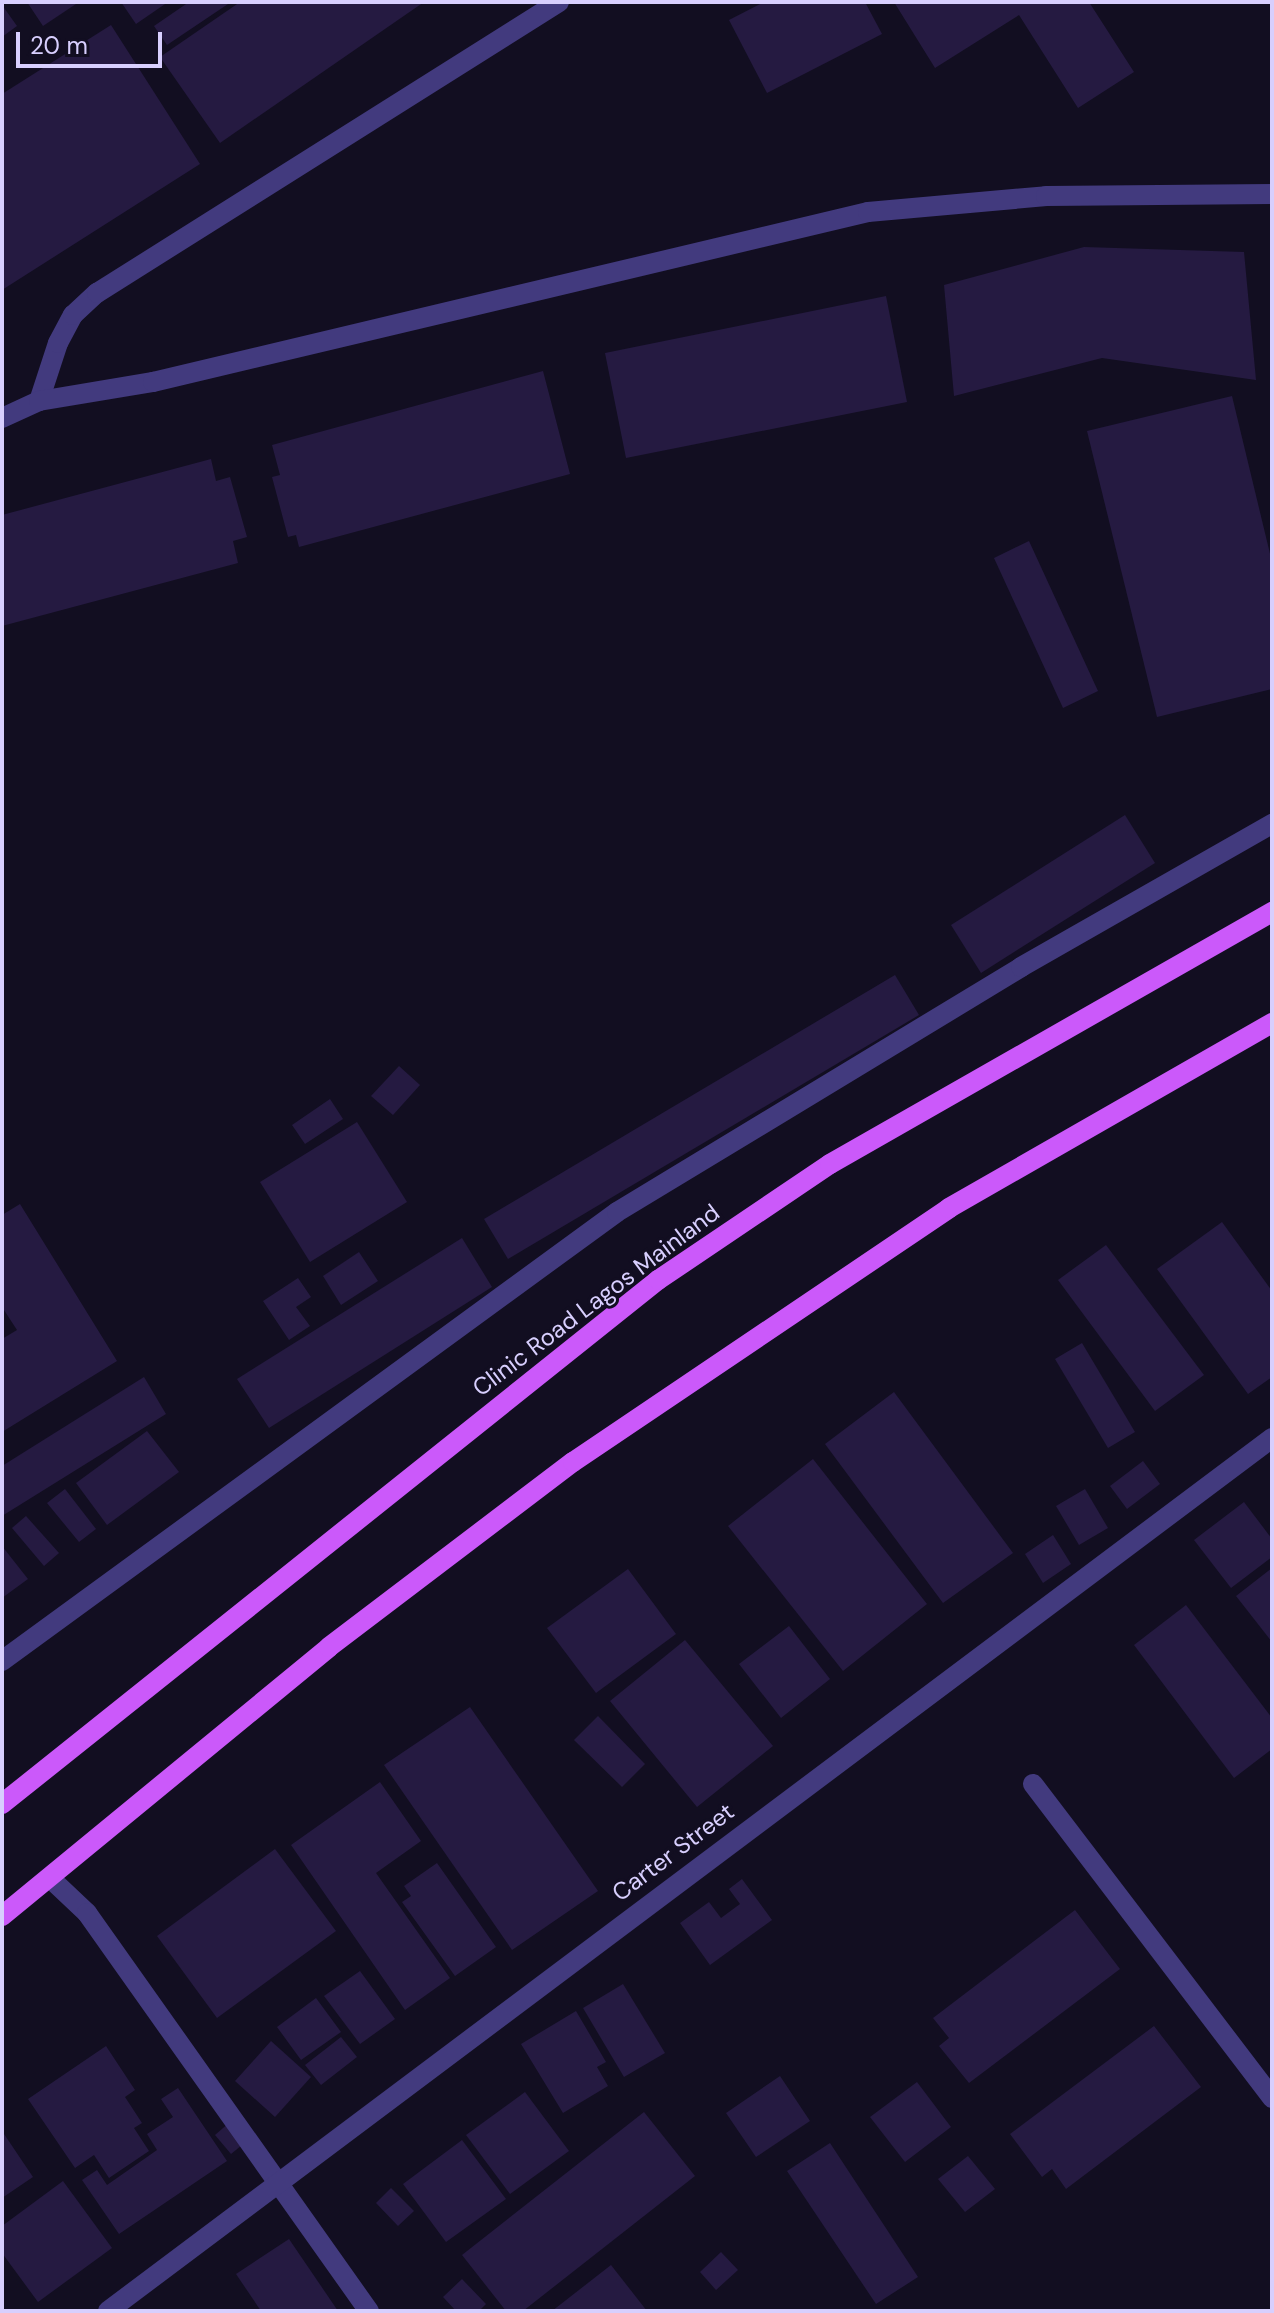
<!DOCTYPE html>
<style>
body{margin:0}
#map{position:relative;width:1274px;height:2313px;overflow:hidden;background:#120e21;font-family:"DM Sans",sans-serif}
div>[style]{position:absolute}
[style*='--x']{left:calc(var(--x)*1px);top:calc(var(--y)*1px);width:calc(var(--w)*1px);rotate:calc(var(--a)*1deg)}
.building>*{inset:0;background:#251a41}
.minor>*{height:20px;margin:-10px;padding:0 10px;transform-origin:10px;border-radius:10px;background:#423a7e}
.major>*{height:20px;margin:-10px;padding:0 10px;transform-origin:10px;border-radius:10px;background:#cb59fa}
span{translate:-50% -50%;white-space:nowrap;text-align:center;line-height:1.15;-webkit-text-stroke:6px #120e21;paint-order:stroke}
.street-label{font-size:24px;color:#d8cffe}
.frame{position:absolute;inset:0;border:4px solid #d8cffe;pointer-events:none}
.scale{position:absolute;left:16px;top:32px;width:146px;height:36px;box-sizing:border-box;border:4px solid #d8cffe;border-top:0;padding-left:10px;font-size:24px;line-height:28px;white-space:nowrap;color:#d8cffe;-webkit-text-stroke:6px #120e21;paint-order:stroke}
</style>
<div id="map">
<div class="building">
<div style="clip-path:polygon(27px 2px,79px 2px,43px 26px)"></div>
<div style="clip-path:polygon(121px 2px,168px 2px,136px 24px)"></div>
<div style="clip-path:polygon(189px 2px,231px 2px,167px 45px,154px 26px)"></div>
<div style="clip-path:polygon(240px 2px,424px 2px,220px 143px,160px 57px)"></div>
<div style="clip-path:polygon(764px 2px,865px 2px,882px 34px,767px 93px,729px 20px)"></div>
<div style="clip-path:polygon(894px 2px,1089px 2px,1134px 72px,1078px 108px,1019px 15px,935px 68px)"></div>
<div style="clip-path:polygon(2px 5px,17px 26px,2px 37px)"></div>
<div style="clip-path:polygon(111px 25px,200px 164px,2px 290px,2px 94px)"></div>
<div style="clip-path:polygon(1084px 247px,1244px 252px,1256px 380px,1102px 358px,954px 396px,944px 285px)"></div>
<div style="clip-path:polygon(886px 296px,907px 402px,626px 458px,605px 353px)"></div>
<div style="clip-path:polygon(543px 371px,570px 474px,299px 547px,296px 535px,288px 537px,272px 477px,280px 475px,272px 445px)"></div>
<div style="clip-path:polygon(1232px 396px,1272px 562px,1272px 689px,1157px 717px,1087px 431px)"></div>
<div style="clip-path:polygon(211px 459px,216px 481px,230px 477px,247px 537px,233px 541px,238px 563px,2px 626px,2px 515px)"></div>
<div style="clip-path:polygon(1029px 541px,1098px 691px,1063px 708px,994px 558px)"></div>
<div style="clip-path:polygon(1125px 815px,1155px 863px,981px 973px,951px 925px)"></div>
<div style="clip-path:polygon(895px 975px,919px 1015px,508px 1259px,484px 1219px)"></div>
<div style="clip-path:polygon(399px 1066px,420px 1085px,393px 1115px,371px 1096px)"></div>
<div style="clip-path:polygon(330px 1099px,343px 1119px,305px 1144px,292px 1125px)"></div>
<div style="clip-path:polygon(357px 1122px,407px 1202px,310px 1262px,260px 1182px)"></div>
<div style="clip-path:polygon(20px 1204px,117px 1361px,2px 1432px,2px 1339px,17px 1330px,2px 1307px,2px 1215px)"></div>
<div style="clip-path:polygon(1222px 1222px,1272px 1291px,1272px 1377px,1248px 1394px,1157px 1269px)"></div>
<div style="clip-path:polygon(462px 1238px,492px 1287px,269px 1428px,237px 1379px)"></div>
<div style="clip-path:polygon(1106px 1245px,1204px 1375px,1155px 1411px,1058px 1280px)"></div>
<div style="clip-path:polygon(359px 1252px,378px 1281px,341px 1305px,323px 1276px)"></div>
<div style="clip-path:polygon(298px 1278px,311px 1297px,296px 1307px,310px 1326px,289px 1340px,263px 1301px)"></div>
<div style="clip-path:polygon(1082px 1343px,1135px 1432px,1108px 1448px,1055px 1359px)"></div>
<div style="clip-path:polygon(144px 1377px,166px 1414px,2px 1516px,2px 1466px)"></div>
<div style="clip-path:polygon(894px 1392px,1013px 1553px,943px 1603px,825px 1444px)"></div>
<div style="clip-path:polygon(147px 1431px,179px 1472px,107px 1525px,76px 1483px)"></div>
<div style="clip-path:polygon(813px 1459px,927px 1604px,843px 1671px,728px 1526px)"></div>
<div style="clip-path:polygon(1143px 1461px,1160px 1484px,1127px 1509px,1110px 1486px)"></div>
<div style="clip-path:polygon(65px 1489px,96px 1529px,79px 1542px,47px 1503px)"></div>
<div style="clip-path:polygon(1085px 1489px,1108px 1528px,1079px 1545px,1056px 1506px)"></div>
<div style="clip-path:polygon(1244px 1502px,1272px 1539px,1272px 1557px,1231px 1588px,1194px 1540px)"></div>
<div style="clip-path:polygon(26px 1516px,59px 1553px,44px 1566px,12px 1528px)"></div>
<div style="clip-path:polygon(1053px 1535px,1071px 1564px,1043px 1583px,1025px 1554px)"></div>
<div style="clip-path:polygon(2px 1546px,28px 1579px,2px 1598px)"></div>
<div style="clip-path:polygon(1272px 1568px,1272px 1642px,1236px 1596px)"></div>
<div style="clip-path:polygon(628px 1569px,676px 1634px,596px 1693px,547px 1628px)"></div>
<div style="clip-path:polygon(1186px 1605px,1272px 1718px,1272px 1749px,1234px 1778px,1134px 1645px)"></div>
<div style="clip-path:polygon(789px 1626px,830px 1679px,781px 1718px,739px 1664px)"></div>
<div style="clip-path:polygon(685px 1640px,773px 1746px,697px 1807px,610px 1701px)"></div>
<div style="clip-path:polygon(470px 1707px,598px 1891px,512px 1950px,384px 1765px)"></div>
<div style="clip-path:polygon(598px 1716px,645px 1764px,622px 1787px,574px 1740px)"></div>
<div style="clip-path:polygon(380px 1782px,421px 1841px,376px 1873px,450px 1978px,405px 2010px,291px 1845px)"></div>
<div style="clip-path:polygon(275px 1849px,336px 1931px,217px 2018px,157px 1936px)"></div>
<div style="clip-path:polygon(437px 1863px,496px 1947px,455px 1976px,402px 1902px,411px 1896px,404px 1886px)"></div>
<div style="clip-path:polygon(742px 1879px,772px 1920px,710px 1965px,680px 1923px,709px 1902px,721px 1918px,740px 1904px,729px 1889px)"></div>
<div style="clip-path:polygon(1075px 1910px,1120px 1969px,969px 2083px,939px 2046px,949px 2038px,933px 2018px)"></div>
<div style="clip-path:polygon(360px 1971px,395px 2019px,360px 2044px,324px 1996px)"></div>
<div style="clip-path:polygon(623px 1984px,665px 2053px,624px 2077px,583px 2008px)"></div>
<div style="clip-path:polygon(316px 1998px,341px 2032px,301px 2060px,277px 2027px)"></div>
<div style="clip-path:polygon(576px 2011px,606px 2062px,597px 2067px,608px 2086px,563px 2113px,521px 2044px)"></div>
<div style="clip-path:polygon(1154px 2026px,1201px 2087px,1066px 2189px,1052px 2169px,1042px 2177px,1010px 2134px)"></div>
<div style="clip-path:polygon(341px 2037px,357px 2057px,321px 2085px,305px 2065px)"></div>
<div style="clip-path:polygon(271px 2041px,311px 2077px,275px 2117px,235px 2081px)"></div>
<div style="clip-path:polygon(106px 2046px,135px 2090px,125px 2097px,142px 2123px,134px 2128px,149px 2151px,109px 2178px,94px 2155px,75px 2168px,28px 2099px)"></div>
<div style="clip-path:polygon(780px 2076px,810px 2121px,756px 2157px,726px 2113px)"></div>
<div style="clip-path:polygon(917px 2082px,951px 2127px,905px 2162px,870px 2117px)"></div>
<div style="clip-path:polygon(178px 2088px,227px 2161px,119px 2234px,82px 2180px,97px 2170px,107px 2185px,157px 2150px,147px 2134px,173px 2117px,161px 2099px)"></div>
<div style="clip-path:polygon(525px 2092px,569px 2151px,510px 2194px,466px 2135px)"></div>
<div style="clip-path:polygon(644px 2112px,695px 2176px,523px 2311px,506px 2311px,462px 2255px)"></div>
<div style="clip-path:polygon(230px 2122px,247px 2141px,231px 2154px,215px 2135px)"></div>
<div style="clip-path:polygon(2px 2131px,33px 2177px,2px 2198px)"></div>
<div style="clip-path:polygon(462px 2140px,506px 2199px,446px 2242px,403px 2184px)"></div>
<div style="clip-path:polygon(830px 2143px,918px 2277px,876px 2304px,787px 2171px)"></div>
<div style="clip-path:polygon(968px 2156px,995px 2189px,965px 2212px,938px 2179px)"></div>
<div style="clip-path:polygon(63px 2181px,112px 2248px,38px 2302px,2px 2253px,2px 2226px)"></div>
<div style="clip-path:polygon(391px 2188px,414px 2211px,398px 2226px,376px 2203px)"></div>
<div style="clip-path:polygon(289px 2239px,338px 2311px,261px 2311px,236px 2274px)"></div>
<div style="clip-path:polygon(721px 2252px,738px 2270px,716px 2290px,700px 2272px)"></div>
<div style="clip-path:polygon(611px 2265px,647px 2311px,552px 2311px)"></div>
<div style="clip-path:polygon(462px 2279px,486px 2304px,479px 2311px,456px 2311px,443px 2297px)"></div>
</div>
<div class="minor">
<div style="--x:39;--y:401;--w:61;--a:-71.9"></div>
<div style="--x:58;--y:343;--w:32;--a:-62"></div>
<div style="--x:73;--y:315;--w:33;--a:-43"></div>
<div style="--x:97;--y:293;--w:546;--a:-32.21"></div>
<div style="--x:2;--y:418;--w:41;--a:-24.7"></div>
<div style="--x:39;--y:401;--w:116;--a:-9.5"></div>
<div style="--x:153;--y:382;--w:735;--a:-13.37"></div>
<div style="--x:868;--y:212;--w:179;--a:-5.1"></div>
<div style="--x:1046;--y:196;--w:226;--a:-0.5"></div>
<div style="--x:2;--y:1661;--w:761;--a:-36.13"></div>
<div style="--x:617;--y:1212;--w:472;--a:-31.2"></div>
<div style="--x:1021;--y:967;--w:289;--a:-29.7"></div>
<div style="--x:1033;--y:1784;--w:395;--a:52.7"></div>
<div style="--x:50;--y:1878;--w:51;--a:43.4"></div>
<div style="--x:87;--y:1913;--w:488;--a:54.7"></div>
<div style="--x:108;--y:2311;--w:1455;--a:-36.87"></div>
</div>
<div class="major">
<div style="--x:2;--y:1804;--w:840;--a:-38.62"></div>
<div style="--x:658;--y:1280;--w:207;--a:-34"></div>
<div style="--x:830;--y:1164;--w:509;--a:-29.69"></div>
<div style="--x:2;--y:1916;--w:423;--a:-39.4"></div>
<div style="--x:329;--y:1647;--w:306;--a:-37.2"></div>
<div style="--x:573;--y:1462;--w:454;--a:-34"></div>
<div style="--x:949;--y:1208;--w:372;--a:-29.8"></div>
</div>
<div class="street-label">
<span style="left:596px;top:1300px;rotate:-37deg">Clinic Road Lagos Mainland</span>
<span style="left:673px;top:1852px;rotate:-37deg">Carter Street</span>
</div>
<div class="frame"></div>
<div class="scale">20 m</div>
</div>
